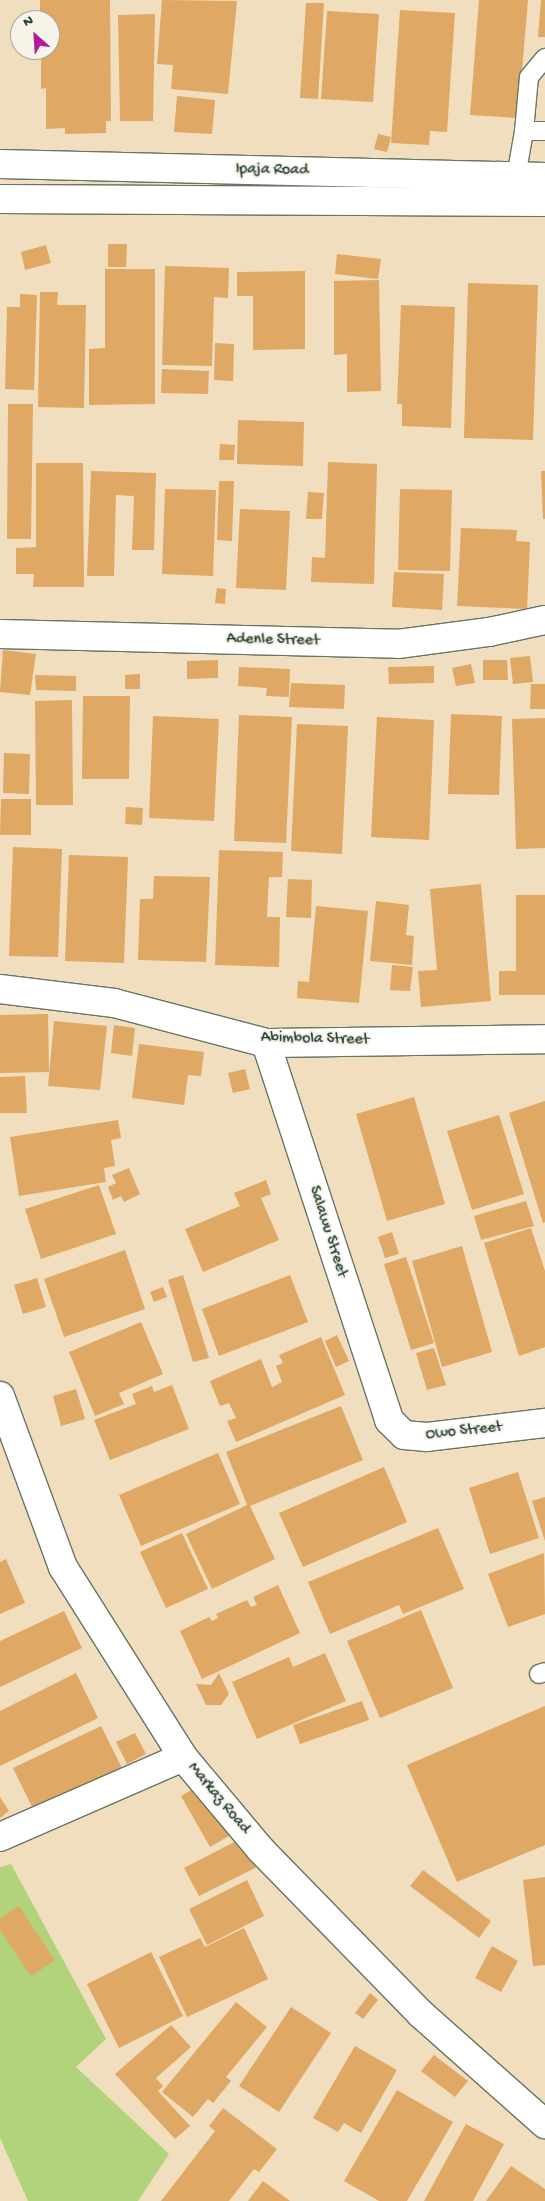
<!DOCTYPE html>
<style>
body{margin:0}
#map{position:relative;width:545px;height:2201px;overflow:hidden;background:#f1debe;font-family:"Gochi Hand",sans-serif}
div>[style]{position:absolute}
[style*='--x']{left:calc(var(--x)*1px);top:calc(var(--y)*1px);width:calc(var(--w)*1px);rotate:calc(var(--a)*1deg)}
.green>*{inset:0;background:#b1d37c}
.building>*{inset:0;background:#dfa864}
.roads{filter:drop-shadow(1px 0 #687564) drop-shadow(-1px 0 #687564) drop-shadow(0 1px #687564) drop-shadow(0 -1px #687564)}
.service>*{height:18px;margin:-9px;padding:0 9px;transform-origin:9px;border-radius:9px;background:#fff}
.minor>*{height:28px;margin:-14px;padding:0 14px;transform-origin:14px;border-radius:14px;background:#fff}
.secondary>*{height:28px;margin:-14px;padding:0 14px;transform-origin:14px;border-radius:14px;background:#fff}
span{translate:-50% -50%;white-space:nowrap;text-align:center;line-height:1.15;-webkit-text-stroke:4px #f7f3e8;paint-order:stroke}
.street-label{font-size:16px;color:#1f3d34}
.north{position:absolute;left:10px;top:10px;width:50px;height:50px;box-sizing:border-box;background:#f7f3e8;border:1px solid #a1aaa0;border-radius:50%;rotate:334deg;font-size:14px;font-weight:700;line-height:20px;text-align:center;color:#1f3d34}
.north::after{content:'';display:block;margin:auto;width:18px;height:22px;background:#b5179e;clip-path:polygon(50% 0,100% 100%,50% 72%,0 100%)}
</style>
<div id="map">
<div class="green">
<div style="clip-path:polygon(11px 1864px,106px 2039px,76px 2067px,169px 2154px,138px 2201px,28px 2201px,0 2138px,0 1867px)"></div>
</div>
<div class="building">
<div style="clip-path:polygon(40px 0,110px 0,111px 121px,106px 121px,106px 133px,65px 134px,65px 128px,46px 129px,46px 88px,41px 89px,41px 50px,50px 50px,50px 20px,40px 20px)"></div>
<div style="clip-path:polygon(162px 0,237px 1px,228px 94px,171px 89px,173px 65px,157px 64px)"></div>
<div style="clip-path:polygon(479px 0,528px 0,518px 118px,470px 115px)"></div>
<div style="clip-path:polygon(541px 0,545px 0,545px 37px,538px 37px)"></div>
<div style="clip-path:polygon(306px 3px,324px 3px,318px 99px,300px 98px)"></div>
<div style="clip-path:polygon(400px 10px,455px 13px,447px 132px,430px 131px,429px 145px,391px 143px)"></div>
<div style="clip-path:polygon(327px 11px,379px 14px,373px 102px,321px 99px)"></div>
<div style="clip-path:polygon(155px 14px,153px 121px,120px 121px,118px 15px)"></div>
<div style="clip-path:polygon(177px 96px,215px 100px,212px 134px,174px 132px)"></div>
<div style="clip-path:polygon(378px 134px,391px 137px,387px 152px,374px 149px)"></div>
<div style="clip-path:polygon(108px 244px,127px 244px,126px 267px,108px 267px)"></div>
<div style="clip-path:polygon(46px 245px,51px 263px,25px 270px,21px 252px)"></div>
<div style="clip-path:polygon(337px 254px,381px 259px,378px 279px,335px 274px)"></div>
<div style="clip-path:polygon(165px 266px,229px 268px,228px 298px,214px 297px,212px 366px,162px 365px)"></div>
<div style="clip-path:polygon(105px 269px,155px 269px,155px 404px,89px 405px,89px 349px,105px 348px)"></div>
<div style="clip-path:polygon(305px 271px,305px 349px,253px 350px,253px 296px,237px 296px,237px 272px)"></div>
<div style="clip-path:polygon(379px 280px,381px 391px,347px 392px,347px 354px,334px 355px,334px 281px)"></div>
<div style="clip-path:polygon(468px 283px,538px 285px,533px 440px,464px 438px)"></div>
<div style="clip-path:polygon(40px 292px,58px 292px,57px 305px,86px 305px,84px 408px,38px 407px)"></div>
<div style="clip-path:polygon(20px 294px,37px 295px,34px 390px,5px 389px,7px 307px,20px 307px)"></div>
<div style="clip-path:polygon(401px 305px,455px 307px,451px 428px,402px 426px,402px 404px,397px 404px)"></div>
<div style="clip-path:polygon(215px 343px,234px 344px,233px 381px,214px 380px)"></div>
<div style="clip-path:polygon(162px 369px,209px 371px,208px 394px,161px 393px)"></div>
<div style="clip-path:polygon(8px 404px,33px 404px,31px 539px,7px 539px)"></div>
<div style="clip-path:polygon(238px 420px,304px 422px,303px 466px,237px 464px)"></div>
<div style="clip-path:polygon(220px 444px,235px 445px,234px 460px,219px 460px)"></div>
<div style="clip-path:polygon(328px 462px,377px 464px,374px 584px,311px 582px,312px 557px,325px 558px)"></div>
<div style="clip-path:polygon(36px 463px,83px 463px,84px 587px,33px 587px,34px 574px,16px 574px,16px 548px,36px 547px)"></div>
<div style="clip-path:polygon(91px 471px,156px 473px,154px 550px,132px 550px,134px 496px,116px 495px,114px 576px,87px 576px)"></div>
<div style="clip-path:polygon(541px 471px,545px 471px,545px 519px,543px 519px)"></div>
<div style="clip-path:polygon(219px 481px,234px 481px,232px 541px,217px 540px)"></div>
<div style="clip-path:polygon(165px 489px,216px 490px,213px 576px,162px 574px)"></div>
<div style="clip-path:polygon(400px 489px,452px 490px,450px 571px,398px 570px)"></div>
<div style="clip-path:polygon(308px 492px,324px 493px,322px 519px,306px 519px)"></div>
<div style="clip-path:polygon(240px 509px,290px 511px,286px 590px,236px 588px)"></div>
<div style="clip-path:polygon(461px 528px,517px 530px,516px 541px,530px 542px,527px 609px,457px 606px)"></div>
<div style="clip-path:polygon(394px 572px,444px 574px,442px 610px,392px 607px)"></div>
<div style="clip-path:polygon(217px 588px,226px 589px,225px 604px,215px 603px)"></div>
<div style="clip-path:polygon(3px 650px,36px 654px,30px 695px,0 692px)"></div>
<div style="clip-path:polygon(530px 656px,533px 682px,513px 684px,510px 658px)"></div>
<div style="clip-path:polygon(218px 660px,218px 678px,187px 679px,187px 661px)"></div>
<div style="clip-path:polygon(483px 660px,507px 660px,508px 680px,483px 680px)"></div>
<div style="clip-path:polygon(471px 664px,475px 683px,456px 686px,452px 668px)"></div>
<div style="clip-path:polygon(434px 666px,434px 683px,389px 684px,388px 667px)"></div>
<div style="clip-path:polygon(239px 667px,290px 669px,289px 697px,266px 696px,267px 688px,238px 686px)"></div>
<div style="clip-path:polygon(140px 674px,140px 689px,125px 689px,125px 675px)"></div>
<div style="clip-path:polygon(35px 675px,76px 676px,76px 691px,36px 690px)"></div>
<div style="clip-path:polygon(291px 683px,345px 685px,344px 709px,289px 707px)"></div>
<div style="clip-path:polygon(531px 684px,545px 684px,545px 709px,530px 709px)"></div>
<div style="clip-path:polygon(83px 696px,130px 696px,129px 779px,82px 779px)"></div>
<div style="clip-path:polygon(72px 700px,73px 805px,36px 805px,35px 701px)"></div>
<div style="clip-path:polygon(451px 714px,502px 716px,499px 795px,448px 794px)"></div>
<div style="clip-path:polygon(239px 715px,292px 717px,286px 843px,234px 841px)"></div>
<div style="clip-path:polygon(153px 716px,219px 719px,214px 821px,149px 818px)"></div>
<div style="clip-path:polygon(377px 717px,434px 720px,429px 840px,371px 837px)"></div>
<div style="clip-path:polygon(545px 718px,545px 848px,516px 849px,512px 719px)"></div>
<div style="clip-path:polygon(297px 724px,348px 726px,342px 854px,291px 851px)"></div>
<div style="clip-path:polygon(4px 753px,30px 754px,29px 794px,3px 793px)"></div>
<div style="clip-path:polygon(1px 799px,31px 799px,31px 835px,0 835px)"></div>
<div style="clip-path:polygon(126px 807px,143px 808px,142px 825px,125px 824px)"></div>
<div style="clip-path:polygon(13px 847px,62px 849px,58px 957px,9px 956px)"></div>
<div style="clip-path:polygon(219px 850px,283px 852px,282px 877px,269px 877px,267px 917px,280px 917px,279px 967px,215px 965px)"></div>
<div style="clip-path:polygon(69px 855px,128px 857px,124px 963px,65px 961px)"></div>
<div style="clip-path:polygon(154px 876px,210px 877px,206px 962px,138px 960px,140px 899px,153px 899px)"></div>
<div style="clip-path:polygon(288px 879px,312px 880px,311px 918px,286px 917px)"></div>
<div style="clip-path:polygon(481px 884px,491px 1001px,421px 1007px,418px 971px,437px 970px,430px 889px)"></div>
<div style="clip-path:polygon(516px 895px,545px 895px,545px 995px,499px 995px,499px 971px,516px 971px)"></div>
<div style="clip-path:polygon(376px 901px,409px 905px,406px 935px,414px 936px,412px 965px,370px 961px)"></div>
<div style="clip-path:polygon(316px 906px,368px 911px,359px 1003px,297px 998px,298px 981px,309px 982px)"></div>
<div style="clip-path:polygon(392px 965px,413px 967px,410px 991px,390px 990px)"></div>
<div style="clip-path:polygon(48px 1014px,49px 1072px,0 1073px,0 1015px)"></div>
<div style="clip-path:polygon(54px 1021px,107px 1026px,100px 1090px,48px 1086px)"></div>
<div style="clip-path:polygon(114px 1025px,135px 1028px,132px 1056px,111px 1053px)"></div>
<div style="clip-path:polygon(139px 1044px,204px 1052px,201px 1076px,188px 1075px,184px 1105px,132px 1098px)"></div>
<div style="clip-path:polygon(245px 1069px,250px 1089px,233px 1093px,228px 1073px)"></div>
<div style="clip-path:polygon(25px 1076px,27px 1113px,0 1113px,0 1077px)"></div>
<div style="clip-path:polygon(414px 1097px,445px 1204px,387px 1221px,356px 1114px)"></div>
<div style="clip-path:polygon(545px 1101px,545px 1222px,543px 1223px,509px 1113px)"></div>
<div style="clip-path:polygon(499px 1115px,524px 1194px,472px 1210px,447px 1131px)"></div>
<div style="clip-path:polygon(118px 1120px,121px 1138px,111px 1140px,115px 1166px,104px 1168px,106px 1182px,19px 1196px,10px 1137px)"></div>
<div style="clip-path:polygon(129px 1168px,140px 1194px,124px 1202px,121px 1196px,113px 1200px,108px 1187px,116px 1183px,112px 1175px)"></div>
<div style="clip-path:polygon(266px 1180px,271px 1194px,261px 1198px,279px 1240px,203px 1272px,185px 1229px,240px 1206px,234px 1193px)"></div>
<div style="clip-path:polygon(99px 1185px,116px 1234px,41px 1259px,25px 1209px)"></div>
<div style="clip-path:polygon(526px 1201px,534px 1226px,481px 1240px,474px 1216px)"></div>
<div style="clip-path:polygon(531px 1228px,545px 1271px,545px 1347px,519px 1356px,484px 1243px)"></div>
<div style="clip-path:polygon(392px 1232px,399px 1254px,385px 1258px,378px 1237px)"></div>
<div style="clip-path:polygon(462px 1246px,492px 1352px,442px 1367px,412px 1261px)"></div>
<div style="clip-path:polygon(125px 1250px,145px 1309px,64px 1337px,44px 1279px)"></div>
<div style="clip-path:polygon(406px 1257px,434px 1343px,411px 1350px,384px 1264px)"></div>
<div style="clip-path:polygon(183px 1275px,209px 1358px,193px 1362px,168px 1280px)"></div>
<div style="clip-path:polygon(290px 1275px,308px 1322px,219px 1356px,202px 1309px)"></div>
<div style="clip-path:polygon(37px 1278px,46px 1307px,23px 1314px,14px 1285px)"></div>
<div style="clip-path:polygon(163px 1287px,167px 1297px,154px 1302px,150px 1292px)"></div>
<div style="clip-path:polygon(141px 1322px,163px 1374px,119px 1393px,124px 1404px,95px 1416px,69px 1352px)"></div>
<div style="clip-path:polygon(337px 1335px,349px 1361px,336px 1367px,325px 1341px)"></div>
<div style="clip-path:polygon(321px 1337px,345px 1395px,236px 1442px,227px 1421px,236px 1418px,229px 1403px,220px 1406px,210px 1381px,261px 1359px,272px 1387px,282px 1382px,276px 1366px,283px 1363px,279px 1355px)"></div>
<div style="clip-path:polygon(434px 1348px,446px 1385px,427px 1390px,416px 1353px)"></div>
<div style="clip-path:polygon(172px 1385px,189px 1429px,110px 1460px,94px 1420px,136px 1404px,132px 1394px,152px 1386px,154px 1392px)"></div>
<div style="clip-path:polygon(76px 1389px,85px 1419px,61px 1426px,53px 1396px)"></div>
<div style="clip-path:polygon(341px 1406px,363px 1460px,250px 1506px,275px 1559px,212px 1589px,186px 1534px,247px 1505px,226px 1452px)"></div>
<div style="clip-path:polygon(218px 1453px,240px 1504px,141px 1546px,119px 1495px)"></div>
<div style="clip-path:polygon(384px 1467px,407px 1522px,303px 1567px,279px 1513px)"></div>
<div style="clip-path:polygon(518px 1472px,539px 1538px,490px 1554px,469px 1488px)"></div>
<div style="clip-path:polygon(545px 1497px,545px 1541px,532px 1501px)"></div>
<div style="clip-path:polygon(438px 1528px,464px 1589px,403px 1614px,399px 1605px,330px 1634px,308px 1582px)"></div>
<div style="clip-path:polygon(182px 1533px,208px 1589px,166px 1608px,140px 1552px)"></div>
<div style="clip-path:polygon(544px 1553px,545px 1614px,508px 1627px,488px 1574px)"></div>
<div style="clip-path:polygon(6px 1559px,25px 1603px,0 1614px,0 1562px)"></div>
<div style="clip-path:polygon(278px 1585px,300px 1633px,202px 1679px,180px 1631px,209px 1617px,212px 1621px,218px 1618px,216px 1614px,247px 1600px,251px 1607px,257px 1605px,253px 1597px)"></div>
<div style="clip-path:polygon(421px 1610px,453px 1688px,380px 1718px,347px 1641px)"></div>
<div style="clip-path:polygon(64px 1611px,82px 1648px,0 1687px,0 1641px)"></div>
<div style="clip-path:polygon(325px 1653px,346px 1701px,257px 1739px,232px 1682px,289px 1657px,293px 1667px)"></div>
<div style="clip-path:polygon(76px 1673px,98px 1718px,0 1766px,0 1711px)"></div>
<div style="clip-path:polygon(219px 1673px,229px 1694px,221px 1705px,206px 1705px,196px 1684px,211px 1685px)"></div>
<div style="clip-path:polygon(362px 1701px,369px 1720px,300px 1744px,293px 1725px)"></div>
<div style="clip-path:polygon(545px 1706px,545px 1845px,457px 1882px,407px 1765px)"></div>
<div style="clip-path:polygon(101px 1726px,124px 1772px,36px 1815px,13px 1768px)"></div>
<div style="clip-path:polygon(135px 1733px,146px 1754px,127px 1764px,116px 1742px)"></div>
<div style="clip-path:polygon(200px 1785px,229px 1836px,210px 1847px,181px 1796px)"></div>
<div style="clip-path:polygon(0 1797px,9px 1811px,0 1818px)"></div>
<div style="clip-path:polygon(242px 1838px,257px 1867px,199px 1896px,184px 1868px)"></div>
<div style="clip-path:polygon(423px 1870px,491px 1921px,479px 1938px,410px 1886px)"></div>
<div style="clip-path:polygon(545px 1877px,545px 1965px,533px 1966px,523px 1880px)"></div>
<div style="clip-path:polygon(247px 1880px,264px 1916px,207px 1945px,189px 1909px)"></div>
<div style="clip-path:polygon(19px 1906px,55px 1960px,31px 1976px,0 1930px,0 1918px)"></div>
<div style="clip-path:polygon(244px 1928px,268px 1979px,187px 2017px,159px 1957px,200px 1938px,205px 1947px)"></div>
<div style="clip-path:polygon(492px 1946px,518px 1961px,501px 1992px,475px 1978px)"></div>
<div style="clip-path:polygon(151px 1952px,183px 2016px,119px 2048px,87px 1984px)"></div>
<div style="clip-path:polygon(370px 1993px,378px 2000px,363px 2019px,355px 2013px)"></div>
<div style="clip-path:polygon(236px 2002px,267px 2027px,226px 2077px,231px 2081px,213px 2103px,208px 2099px,193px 2117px,162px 2092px)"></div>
<div style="clip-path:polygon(291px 2007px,331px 2033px,279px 2112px,239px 2086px)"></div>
<div style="clip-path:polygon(171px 2025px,191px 2047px,156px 2078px,163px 2086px,158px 2091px,190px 2126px,175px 2139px,115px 2074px)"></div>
<div style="clip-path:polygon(355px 2046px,397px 2070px,361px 2133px,344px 2123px,338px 2132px,313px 2118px)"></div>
<div style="clip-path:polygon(434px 2055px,468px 2081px,455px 2097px,421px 2071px)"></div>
<div style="clip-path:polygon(397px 2090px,453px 2122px,407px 2201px,379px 2201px,344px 2181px)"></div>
<div style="clip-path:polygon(223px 2108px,277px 2149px,259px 2172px,254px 2169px,229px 2201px,161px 2201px,215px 2131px,209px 2126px)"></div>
<div style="clip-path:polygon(466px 2124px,504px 2144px,473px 2201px,424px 2201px)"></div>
<div style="clip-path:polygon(511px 2166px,545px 2189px,545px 2201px,486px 2201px)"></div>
<div style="clip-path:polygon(263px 2181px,290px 2201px,248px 2201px)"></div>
</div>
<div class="roads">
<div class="service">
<div style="--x:524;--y:131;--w:54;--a:-84.7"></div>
<div style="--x:529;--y:77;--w:25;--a:-50"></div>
<div style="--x:516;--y:177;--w:47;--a:-80.1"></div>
<div style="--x:524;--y:131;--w:21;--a:0"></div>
<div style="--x:539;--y:1674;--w:6;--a:-18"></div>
</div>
<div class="minor">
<div style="--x:0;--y:634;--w:398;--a:1.4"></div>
<div style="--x:398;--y:644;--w:92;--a:-7.5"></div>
<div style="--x:489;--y:632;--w:57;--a:-12.1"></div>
<div style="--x:0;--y:989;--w:115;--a:7"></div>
<div style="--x:114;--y:1003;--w:157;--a:14.7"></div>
<div style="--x:266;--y:1043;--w:279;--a:-0.8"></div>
<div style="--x:266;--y:1043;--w:397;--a:71.9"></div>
<div style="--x:389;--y:1420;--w:21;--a:45"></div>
<div style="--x:404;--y:1435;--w:23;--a:5"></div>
<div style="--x:427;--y:1437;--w:119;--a:-6.8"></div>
<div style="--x:0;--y:1396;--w:182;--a:69.8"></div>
<div style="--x:63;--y:1567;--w:225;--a:57.7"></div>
<div style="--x:183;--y:1757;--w:121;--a:50"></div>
<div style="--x:261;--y:1850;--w:229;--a:45.7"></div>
<div style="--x:421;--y:2014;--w:166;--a:41.6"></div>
<div style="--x:0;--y:1837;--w:200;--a:-23.6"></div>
</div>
<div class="secondary">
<div style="--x:0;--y:164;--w:545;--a:1.37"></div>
<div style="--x:0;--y:199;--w:545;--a:0.32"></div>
</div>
</div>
<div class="street-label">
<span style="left:272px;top:171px;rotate:1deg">Ipaja Road</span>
<span style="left:273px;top:641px;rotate:1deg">Adenle Street</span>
<span style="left:315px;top:1040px;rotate:1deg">Abimbola Street</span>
<span style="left:327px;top:1232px;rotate:72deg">Salawu Street</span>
<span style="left:464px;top:1432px;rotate:-6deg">Owo Street</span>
<span style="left:218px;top:1799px;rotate:50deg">Markaz Road</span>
</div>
<div class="north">N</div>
</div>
